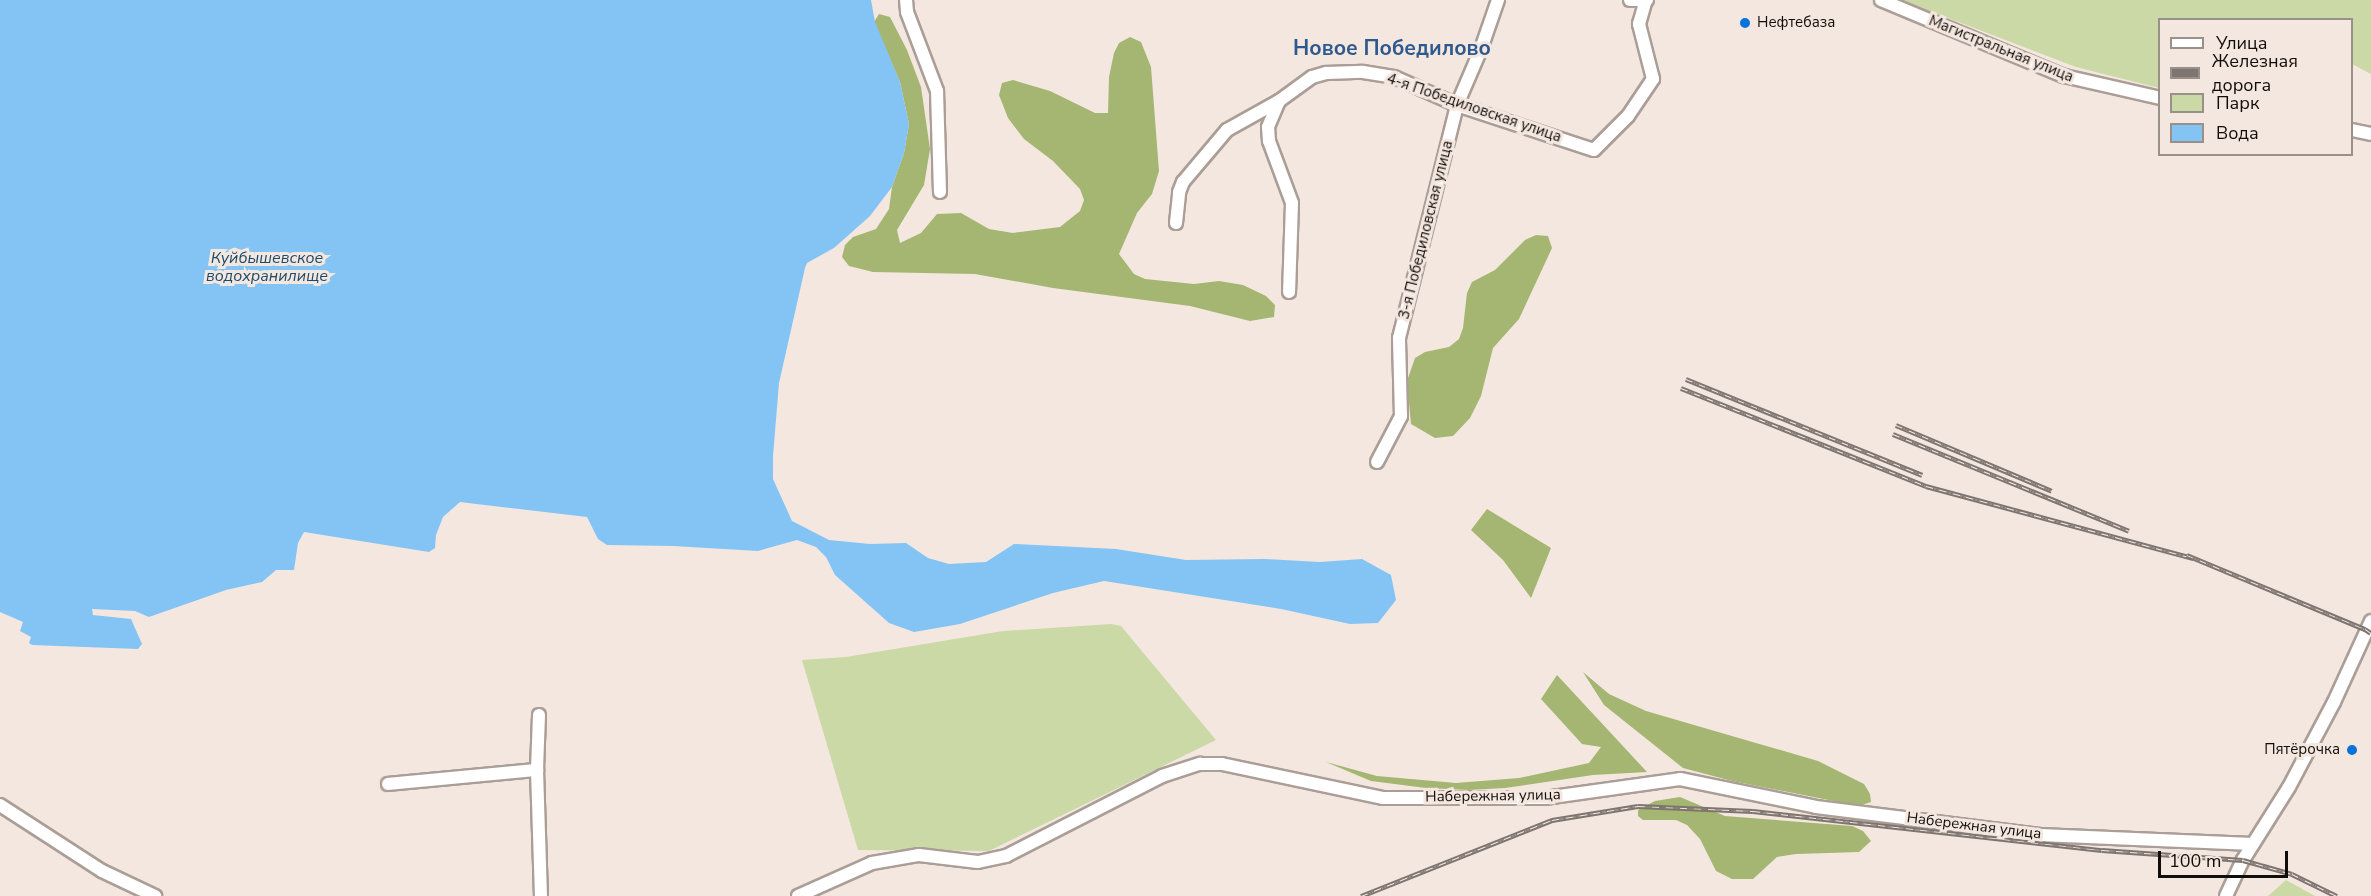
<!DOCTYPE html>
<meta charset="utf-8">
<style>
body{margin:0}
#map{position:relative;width:2371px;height:896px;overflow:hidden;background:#f4e7df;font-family:"Nunito Sans",sans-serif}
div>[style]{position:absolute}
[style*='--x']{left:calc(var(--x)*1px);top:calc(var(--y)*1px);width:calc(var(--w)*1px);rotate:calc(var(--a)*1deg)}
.green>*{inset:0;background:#cbd9a6}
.forest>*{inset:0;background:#a4b671}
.water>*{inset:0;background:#84c4f4}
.roads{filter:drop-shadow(2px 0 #aa9e97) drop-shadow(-2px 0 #aa9e97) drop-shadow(0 2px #aa9e97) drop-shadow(0 -2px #aa9e97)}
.minor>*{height:12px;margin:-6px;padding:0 6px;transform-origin:6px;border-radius:6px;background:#fff}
.rail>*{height:4.5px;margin-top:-2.25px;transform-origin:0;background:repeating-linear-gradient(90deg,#f4e7df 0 7px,#7e7570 0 14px);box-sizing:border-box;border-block:2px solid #7e7570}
.dots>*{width:16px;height:16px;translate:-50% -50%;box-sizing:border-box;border:3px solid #f4e7df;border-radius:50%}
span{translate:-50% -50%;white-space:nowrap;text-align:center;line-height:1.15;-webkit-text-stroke:6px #f4e7df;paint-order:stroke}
.poi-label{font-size:15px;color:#110d0a}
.left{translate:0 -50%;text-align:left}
.right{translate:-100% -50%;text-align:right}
.street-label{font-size:15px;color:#110d0a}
.water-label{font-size:16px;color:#1b4b6c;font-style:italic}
.district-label{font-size:21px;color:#2d598e;font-weight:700}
.legend{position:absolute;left:2158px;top:18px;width:195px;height:138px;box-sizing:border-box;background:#f4e7df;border:2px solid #99908a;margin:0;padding:8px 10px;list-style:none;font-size:18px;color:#110d0a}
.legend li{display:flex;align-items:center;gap:12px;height:30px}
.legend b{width:30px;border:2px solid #99908a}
.scale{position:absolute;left:2158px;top:851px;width:130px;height:27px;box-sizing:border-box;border:3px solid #110d0a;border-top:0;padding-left:8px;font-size:18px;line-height:21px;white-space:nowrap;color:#110d0a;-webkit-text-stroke:4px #f4e7df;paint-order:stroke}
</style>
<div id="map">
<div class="green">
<div style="clip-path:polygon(1901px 0,2371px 0,2371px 74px,2352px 64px,2352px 20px,2160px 20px,2159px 88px,2076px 67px)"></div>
<div style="clip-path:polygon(1111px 624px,1121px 626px,1216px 740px,989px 851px,858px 850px,802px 660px,846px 657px,1003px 631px)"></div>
<div style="clip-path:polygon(2286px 880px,2315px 896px,2268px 896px)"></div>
</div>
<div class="forest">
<div style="clip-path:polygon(879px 14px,890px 17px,907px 50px,921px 87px,930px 149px,924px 185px,897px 230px,900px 243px,921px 233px,937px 214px,961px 213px,989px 229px,1013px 233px,1060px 227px,1080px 211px,1084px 200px,1080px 189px,1053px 161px,1024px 139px,1008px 118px,999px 95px,1002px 83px,1013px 80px,1050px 91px,1095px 113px,1108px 113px,1109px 77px,1114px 53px,1119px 43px,1130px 37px,1141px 42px,1151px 67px,1159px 171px,1152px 194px,1137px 213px,1119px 254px,1134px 274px,1145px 279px,1194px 284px,1219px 281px,1243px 285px,1266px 296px,1275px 305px,1274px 317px,1250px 321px,1190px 306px,1053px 288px,975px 274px,873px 272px,849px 266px,842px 257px,845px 245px,853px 237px,876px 229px,889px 209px,892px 187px,904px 153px,909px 124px,900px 82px,874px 22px)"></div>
<div style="clip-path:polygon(1536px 235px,1548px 236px,1552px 248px,1519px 319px,1493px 348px,1481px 396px,1470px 418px,1453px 436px,1435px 438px,1411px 424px,1407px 381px,1415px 358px,1425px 352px,1449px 347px,1459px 339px,1463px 328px,1467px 293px,1472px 282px,1495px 270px,1525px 240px)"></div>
<div style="clip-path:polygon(1487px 509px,1551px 548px,1531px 598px,1503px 560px,1471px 530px)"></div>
<div style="clip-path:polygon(1583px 672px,1609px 694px,1646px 711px,1818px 761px,1864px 784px,1870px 794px,1871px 802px,1859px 806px,1732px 781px,1683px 768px,1604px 705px)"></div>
<div style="clip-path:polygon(1557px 675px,1647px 772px,1593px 775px,1505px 788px,1469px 790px,1426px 788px,1371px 781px,1326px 762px,1377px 776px,1456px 783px,1519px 778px,1589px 763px,1601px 747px,1582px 744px,1541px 699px)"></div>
<div style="clip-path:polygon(1680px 797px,1725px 816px,1852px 826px,1863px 831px,1871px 841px,1859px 852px,1796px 854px,1777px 857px,1753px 879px,1732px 879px,1716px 871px,1700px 839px,1687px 825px,1676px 820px,1643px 820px,1638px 816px,1638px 810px,1655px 801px)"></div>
</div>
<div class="water">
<div style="clip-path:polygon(0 0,871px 0,875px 22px,900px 82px,909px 124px,904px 153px,892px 187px,870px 216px,834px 248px,807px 263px,805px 268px,779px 383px,773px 456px,773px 479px,792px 521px,829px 540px,870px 544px,906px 543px,928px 558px,949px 564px,986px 562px,1014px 544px,1116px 549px,1186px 560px,1265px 559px,1320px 562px,1362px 559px,1391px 575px,1396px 600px,1378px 623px,1350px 624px,1281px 609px,1104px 581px,1053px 593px,960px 624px,914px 632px,889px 623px,835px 575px,826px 557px,816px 547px,797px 540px,758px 551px,673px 546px,607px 545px,598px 539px,587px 517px,460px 502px,443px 517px,436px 535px,435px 548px,429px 552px,304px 532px,298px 543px,294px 570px,276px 570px,262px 582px,226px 590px,149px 617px,135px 611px,92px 609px,93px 615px,131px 619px,142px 644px,138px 649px,32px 645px,29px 643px,31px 637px,20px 631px,23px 622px,0 612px)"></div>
</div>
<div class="roads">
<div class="minor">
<div style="--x:906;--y:0;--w:12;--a:85"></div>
<div style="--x:907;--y:12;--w:85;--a:69.2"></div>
<div style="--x:937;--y:91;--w:101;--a:88.3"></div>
<div style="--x:1630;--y:0;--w:17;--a:0"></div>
<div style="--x:1881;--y:0;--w:198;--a:22.6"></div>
<div style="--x:2064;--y:76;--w:98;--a:12.9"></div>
<div style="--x:1279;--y:101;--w:28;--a:113"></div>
<div style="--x:1268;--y:127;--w:14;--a:86"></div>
<div style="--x:1269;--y:141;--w:66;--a:69.6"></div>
<div style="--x:1292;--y:203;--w:89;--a:91.9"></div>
<div style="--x:2352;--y:130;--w:19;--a:12"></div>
<div style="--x:1176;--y:223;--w:31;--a:-84"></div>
<div style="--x:1179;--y:192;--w:11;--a:-68"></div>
<div style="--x:1183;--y:182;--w:68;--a:-49.8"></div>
<div style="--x:1227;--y:130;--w:60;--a:-29.1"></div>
<div style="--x:1279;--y:101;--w:41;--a:-36"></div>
<div style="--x:1312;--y:77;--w:15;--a:-16"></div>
<div style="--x:1326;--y:73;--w:37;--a:-2"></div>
<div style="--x:1363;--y:72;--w:31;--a:9"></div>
<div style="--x:1394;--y:77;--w:69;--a:24"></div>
<div style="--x:1457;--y:105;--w:144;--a:18.2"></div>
<div style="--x:1594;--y:150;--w:48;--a:-45"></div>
<div style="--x:1628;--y:116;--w:45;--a:-56"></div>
<div style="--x:1653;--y:79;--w:57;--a:-104.3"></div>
<div style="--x:1639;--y:24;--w:25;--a:-74"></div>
<div style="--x:1377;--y:462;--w:52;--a:-62.4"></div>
<div style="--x:1401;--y:416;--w:78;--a:-91.5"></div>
<div style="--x:1399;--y:338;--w:240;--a:-76"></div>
<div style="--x:1457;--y:105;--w:61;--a:-66.8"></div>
<div style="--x:1481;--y:49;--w:52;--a:-70.9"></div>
<div style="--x:539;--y:715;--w:55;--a:92.1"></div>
<div style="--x:537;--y:770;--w:126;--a:88.2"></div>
<div style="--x:388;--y:784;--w:150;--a:-5.4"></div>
<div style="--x:0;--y:805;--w:121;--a:32.9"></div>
<div style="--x:102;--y:871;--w:59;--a:25.3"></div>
<div style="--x:798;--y:896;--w:81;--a:-24"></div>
<div style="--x:872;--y:863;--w:48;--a:-9.7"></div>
<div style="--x:919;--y:855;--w:59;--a:6.8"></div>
<div style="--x:978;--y:862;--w:29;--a:-12"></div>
<div style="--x:1006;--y:856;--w:175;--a:-27.1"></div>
<div style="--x:1162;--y:776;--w:40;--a:-18"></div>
<div style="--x:1200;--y:764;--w:22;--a:0"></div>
<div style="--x:1222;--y:764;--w:165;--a:11.9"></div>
<div style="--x:1383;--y:798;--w:162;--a:0"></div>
<div style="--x:1545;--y:798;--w:136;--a:-8"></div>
<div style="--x:1680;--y:779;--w:139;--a:11.6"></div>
<div style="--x:1816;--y:807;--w:226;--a:7.1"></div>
<div style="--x:2040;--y:835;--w:213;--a:2.4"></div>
<div style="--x:2226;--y:896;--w:40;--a:-65"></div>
<div style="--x:2243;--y:860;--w:86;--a:-57.8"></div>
<div style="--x:2289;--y:787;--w:96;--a:-62.1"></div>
<div style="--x:2334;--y:702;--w:89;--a:-65.4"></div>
</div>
</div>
<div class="rail">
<div style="--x:1686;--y:379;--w:255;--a:22.1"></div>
<div style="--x:1681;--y:388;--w:264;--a:21.8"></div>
<div style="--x:1926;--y:486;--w:277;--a:15.1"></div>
<div style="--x:1896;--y:425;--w:169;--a:22.9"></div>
<div style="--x:1893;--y:434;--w:255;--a:22.3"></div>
<div style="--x:2187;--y:555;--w:193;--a:22.6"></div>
<div style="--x:2365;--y:629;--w:7;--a:34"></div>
<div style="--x:1361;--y:896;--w:206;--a:-21.7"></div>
<div style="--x:1552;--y:820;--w:87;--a:-9.2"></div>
<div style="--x:1638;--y:806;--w:115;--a:2.5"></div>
<div style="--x:1753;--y:811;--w:351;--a:6.4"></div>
<div style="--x:2102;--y:850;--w:141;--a:4.1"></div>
<div style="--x:2243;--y:860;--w:51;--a:15.9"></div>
<div style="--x:2292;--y:874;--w:50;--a:26.1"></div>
</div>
<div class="dots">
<div style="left:1745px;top:23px;background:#0473db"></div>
<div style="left:2352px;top:750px;background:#0473db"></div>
</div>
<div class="poi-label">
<span class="left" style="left:1757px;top:23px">Нефтебаза</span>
<span class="right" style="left:2340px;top:750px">Пятёрочка</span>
</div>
<div class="street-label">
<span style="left:2001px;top:49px;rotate:22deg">Магистральная улица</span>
<span style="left:1474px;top:108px;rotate:19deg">4-я Победиловская улица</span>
<span style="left:1426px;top:230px;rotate:-76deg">3-я Победиловская улица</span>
<span style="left:1493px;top:796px;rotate:-1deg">Набережная улица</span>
<span style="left:1974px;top:826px;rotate:7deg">Набережная улица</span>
</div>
<div class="water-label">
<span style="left:267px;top:267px">Куйбышевское<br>водохранилище</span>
</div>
<div class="district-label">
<span style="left:1392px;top:48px">Новое Победилово</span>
</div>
<ul class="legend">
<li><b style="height:8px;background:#fff"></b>Улица</li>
<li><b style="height:8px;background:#7e7570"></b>Железная дорога</li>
<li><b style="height:16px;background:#cbd9a6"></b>Парк</li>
<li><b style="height:16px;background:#84c4f4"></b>Вода</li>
</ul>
<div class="scale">100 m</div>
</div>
